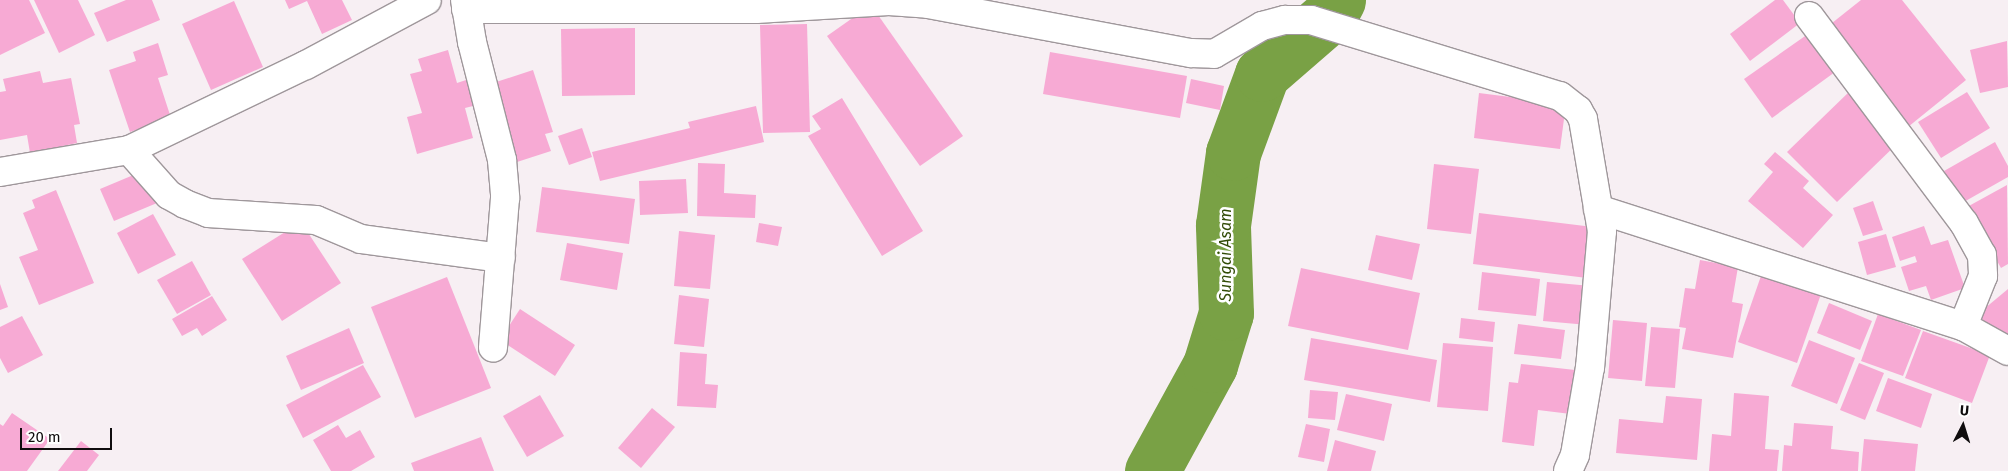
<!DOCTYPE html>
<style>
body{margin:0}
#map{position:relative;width:2008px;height:471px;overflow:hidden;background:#f7eff3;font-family:"Fira Sans",sans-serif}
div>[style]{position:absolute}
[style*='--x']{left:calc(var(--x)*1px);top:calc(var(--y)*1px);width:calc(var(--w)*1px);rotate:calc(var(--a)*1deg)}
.river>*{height:55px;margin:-27.5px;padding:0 27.5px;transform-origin:27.5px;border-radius:27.5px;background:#79a145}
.building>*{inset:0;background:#f7aad4}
.roads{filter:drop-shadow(1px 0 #9f979b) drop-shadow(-1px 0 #9f979b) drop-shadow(0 1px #9f979b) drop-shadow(0 -1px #9f979b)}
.minor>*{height:28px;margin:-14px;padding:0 14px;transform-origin:14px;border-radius:14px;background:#fff}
span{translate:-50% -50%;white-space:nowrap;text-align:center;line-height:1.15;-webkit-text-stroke:5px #fff;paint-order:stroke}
.water-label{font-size:16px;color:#324c07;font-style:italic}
.north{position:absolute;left:1938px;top:401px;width:50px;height:50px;-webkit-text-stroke:4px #fff;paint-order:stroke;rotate:5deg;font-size:14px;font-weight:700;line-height:20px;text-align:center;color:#100d0e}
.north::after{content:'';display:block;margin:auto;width:18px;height:22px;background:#100d0e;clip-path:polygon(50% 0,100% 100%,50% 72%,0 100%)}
.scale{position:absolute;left:20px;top:428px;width:92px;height:22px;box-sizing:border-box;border:2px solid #100d0e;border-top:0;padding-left:6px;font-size:15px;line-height:18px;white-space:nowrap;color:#100d0e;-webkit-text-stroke:4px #fff;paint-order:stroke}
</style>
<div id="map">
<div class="river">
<div style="--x:1152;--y:471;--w:121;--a:-61.3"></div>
<div style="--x:1210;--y:365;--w:54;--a:-72.9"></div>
<div style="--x:1226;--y:313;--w:88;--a:-92"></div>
<div style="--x:1223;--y:225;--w:73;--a:-82.1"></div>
<div style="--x:1233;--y:153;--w:84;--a:-69.8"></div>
<div style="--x:1262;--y:74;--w:90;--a:-40.9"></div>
<div style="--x:1330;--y:15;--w:17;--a:-62"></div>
</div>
<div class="building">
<div style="clip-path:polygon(0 0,29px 0,45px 33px,0 55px)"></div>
<div style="clip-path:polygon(34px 0,78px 0,95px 35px,59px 53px)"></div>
<div style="clip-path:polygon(126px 0,152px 0,160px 20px,107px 42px,94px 13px)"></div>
<div style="clip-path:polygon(285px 0,342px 0,352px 20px,322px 34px,307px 1px,289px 9px)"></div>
<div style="clip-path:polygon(1775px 0,1783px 0,1800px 23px,1750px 61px,1730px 34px)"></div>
<div style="clip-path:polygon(1861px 0,1902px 0,1966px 80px,1908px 127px,1827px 27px)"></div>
<div style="clip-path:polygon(234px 1px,263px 67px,211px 90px,182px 24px)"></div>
<div style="clip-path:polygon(871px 5px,963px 136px,920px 166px,827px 36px)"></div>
<div style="clip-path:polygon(807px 24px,810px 132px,763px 133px,760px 25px)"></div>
<div style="clip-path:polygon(635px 28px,635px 95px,562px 96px,561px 29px)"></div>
<div style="clip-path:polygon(1808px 34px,1835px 72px,1772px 118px,1744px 79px)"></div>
<div style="clip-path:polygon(2007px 41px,2008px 87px,1980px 93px,1970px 50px)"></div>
<div style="clip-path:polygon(158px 43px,168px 75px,158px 78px,171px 118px,130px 132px,109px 70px,136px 61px,133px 52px)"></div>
<div style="clip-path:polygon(448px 50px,457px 83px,469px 79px,477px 105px,465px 108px,473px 138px,417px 154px,407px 117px,422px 113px,410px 74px,422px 71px,418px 59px)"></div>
<div style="clip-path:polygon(1050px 52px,1187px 76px,1180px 118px,1043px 94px)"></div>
<div style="clip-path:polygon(533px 70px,553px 132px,545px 134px,551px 151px,517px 162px,493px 83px)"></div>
<div style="clip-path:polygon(40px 71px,43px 83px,71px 78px,80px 124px,74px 125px,77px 143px,30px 153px,27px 135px,0 140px,0 92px,6px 91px,3px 79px)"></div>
<div style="clip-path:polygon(1191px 79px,1224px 86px,1220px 110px,1186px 103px)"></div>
<div style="clip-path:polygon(1851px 90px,1901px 140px,1837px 202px,1787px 152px)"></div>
<div style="clip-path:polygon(1967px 92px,1990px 128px,1941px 158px,1918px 122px)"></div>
<div style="clip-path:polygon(1479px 93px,1566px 104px,1560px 149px,1474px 138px)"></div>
<div style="clip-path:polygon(842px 98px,923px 231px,882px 256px,808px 136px,821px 129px,812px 116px)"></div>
<div style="clip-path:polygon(756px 106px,764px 142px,600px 181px,592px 152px,690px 128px,688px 122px)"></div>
<div style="clip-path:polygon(582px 128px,592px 157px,569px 165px,558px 136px)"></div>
<div style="clip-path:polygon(1995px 142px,2008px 166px,2008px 177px,1962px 203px,1944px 171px)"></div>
<div style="clip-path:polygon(1775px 152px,1809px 181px,1803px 188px,1833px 215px,1803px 248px,1748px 201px,1773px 172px,1764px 164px)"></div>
<div style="clip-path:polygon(698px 163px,725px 164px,724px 193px,756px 195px,755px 218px,697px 216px)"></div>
<div style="clip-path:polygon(1434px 164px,1479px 169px,1471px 234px,1427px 229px)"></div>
<div style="clip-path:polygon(143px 171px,157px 203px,114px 221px,100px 189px)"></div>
<div style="clip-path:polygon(686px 179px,688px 213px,640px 215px,639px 181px)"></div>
<div style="clip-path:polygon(2007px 185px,2008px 264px,2001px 268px,1967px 207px)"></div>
<div style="clip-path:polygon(542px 187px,635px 199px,629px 244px,536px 232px)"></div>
<div style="clip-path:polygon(56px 190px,94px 283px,39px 305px,19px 257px,38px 250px,23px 213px,35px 208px,32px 200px)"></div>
<div style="clip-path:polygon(1873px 201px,1883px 230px,1863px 236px,1853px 208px)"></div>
<div style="clip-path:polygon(1479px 213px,1593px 227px,1587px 278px,1473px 264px)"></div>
<div style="clip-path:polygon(153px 214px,176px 255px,138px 274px,117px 233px)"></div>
<div style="clip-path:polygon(301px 222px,341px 283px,282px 321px,242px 259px)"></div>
<div style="clip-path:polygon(759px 223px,782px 227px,778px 246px,756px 242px)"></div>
<div style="clip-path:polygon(1924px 226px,1931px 245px,1948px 240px,1965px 288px,1931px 300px,1926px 286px,1909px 291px,1901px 267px,1917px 262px,1915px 256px,1900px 261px,1892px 237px)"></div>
<div style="clip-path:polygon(679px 231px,715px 235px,710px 289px,674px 286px)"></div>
<div style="clip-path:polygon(1886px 234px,1896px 267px,1867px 275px,1858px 242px)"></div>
<div style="clip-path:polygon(1376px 235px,1420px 244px,1412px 280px,1368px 270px)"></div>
<div style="clip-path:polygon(567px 243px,623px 253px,617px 290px,560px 280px)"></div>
<div style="clip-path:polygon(1700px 260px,1738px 267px,1732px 302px,1743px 304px,1733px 358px,1682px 349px,1686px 328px,1679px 327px,1685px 288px,1695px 289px)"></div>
<div style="clip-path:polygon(192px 261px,211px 295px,177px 314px,157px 280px)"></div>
<div style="clip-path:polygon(1301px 268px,1420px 293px,1408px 350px,1288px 326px)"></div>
<div style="clip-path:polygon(1482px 272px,1540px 279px,1536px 316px,1478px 310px)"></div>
<div style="clip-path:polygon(1762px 273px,1821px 294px,1797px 363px,1738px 342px)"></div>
<div style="clip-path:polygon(447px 277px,491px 388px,415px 418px,371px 307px)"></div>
<div style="clip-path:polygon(1547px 282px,1591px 286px,1588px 325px,1543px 321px)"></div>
<div style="clip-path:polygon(0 284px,8px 307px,0 310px)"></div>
<div style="clip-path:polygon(2008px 289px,2008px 349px,1978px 314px)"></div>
<div style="clip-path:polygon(679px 295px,709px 299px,704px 347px,674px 344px)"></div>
<div style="clip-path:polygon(212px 296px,227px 320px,202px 336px,197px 328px,182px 336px,172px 319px)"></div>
<div style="clip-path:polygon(1829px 303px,1872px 321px,1860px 350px,1817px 333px)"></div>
<div style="clip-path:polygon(520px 309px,575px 345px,555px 376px,500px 340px)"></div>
<div style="clip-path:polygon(1878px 314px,1921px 330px,1903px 376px,1861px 361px)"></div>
<div style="clip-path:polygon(22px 316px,43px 355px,8px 373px,0 358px,0 327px)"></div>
<div style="clip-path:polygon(1461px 318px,1495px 322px,1493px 342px,1459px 338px)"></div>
<div style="clip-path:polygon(1613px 320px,1647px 323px,1642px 381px,1608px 378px)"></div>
<div style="clip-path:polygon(1518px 324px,1565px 330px,1561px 359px,1514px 354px)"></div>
<div style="clip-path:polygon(1651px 327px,1680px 329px,1675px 388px,1645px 386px)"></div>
<div style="clip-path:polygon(349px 328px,364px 363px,301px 390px,286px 356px)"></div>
<div style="clip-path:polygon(1923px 331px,1990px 355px,1972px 403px,1905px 378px)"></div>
<div style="clip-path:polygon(1311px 338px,1437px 360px,1430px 402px,1304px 380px)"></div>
<div style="clip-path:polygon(1809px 340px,1855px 358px,1837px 404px,1791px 386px)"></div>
<div style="clip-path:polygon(1443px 343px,1493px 347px,1488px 411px,1437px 407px)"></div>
<div style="clip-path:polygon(680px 352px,707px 354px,705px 384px,718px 385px,716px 408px,677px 406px)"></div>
<div style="clip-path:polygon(1859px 363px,1884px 373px,1865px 420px,1840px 410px)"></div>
<div style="clip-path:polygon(1521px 364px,1584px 371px,1579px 415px,1538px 410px,1534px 446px,1502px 442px,1509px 382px,1518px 383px)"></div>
<div style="clip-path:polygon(363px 365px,381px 397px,303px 438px,286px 405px)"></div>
<div style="clip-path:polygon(1888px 378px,1932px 394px,1921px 428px,1876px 411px)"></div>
<div style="clip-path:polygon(1310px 390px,1338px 392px,1335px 420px,1308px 418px)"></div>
<div style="clip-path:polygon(1734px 393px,1769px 396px,1765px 449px,1779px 450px,1777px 471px,1709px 471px,1712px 434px,1731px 436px)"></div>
<div style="clip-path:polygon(1346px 394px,1392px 404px,1384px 441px,1337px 430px)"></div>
<div style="clip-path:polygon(540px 395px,564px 436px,527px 457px,503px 416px)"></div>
<div style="clip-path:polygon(1666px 396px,1702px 399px,1697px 460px,1616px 453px,1619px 419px,1663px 423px)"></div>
<div style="clip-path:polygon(652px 408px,675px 427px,641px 468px,618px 448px)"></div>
<div style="clip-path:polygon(12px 413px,50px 439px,27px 471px,0 471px,0 424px,3px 426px)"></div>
<div style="clip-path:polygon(1794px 423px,1833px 426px,1831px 449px,1859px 452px,1858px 471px,1782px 471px,1784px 445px,1792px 446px)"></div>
<div style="clip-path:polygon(1306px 424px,1330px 429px,1324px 462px,1298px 457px)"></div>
<div style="clip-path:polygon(338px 425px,346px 438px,360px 430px,375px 457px,351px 471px,331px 471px,313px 440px)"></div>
<div style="clip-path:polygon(481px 437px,494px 471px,414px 471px,411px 463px)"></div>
<div style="clip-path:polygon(1864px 439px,1918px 444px,1915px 471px,1861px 471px)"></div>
<div style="clip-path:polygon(1335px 440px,1376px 451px,1371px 471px,1327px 471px)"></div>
<div style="clip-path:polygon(81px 441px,99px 455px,87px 471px,58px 471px)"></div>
</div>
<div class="roads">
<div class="minor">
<div style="--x:465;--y:0;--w:43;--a:80.5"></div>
<div style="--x:472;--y:42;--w:122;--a:75.7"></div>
<div style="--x:502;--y:160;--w:38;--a:85"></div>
<div style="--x:505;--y:198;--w:150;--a:94.6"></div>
<div style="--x:466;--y:9;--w:290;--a:0"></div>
<div style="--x:756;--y:9;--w:133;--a:-3.4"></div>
<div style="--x:889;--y:1;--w:39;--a:4"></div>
<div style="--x:928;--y:4;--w:268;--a:10.6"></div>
<div style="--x:1191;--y:53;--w:23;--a:2"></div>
<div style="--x:1214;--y:54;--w:56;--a:-30.3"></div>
<div style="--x:1262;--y:26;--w:24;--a:-15"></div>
<div style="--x:1285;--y:20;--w:26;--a:0"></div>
<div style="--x:1311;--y:20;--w:260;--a:17"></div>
<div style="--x:1560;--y:96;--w:23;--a:38"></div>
<div style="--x:1578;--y:110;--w:10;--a:61"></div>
<div style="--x:1583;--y:119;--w:114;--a:80.4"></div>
<div style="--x:1602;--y:231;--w:137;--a:95"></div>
<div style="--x:1590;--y:367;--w:89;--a:99.7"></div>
<div style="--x:1575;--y:455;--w:17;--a:114"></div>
<div style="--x:1809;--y:16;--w:259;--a:53.2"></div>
<div style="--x:1964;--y:223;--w:37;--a:61"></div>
<div style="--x:1982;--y:255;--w:21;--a:87"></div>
<div style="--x:1983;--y:276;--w:54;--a:111.8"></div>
<div style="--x:129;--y:150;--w:60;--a:48.4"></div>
<div style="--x:169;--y:195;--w:18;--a:29"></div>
<div style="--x:185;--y:204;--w:25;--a:21"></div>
<div style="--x:208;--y:213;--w:108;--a:3.7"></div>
<div style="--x:316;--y:220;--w:49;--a:22.9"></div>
<div style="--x:361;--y:239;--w:141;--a:7.7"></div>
<div style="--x:0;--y:172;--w:131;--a:-9.7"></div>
<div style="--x:129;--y:150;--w:196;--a:-25.7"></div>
<div style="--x:306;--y:65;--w:137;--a:-28.2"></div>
<div style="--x:1598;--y:209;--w:383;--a:17.8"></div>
<div style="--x:1963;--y:326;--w:51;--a:29.1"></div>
</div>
</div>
<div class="water-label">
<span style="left:1226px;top:255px;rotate:-90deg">Sungai Asam</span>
</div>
<div class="north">U</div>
<div class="scale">20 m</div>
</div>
